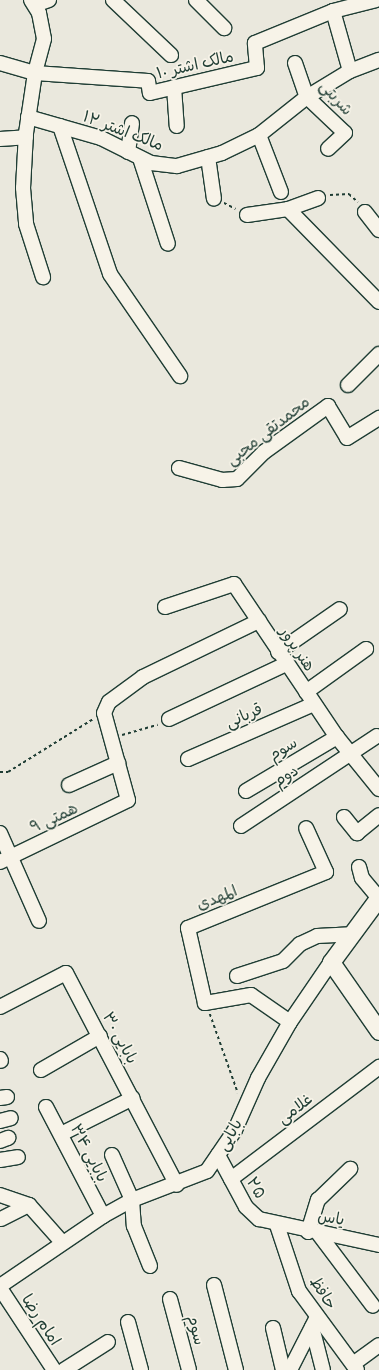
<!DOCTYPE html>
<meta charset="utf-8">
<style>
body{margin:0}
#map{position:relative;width:379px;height:1370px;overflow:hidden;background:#eae8dd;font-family:Caveat,"Playpen Sans Arabic",sans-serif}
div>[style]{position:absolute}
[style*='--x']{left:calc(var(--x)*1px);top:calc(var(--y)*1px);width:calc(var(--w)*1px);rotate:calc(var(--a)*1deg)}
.path>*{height:1.5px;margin-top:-0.75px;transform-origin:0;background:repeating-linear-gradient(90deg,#1f3d34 0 3px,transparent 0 6px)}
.roads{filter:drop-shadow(1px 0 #1f3d34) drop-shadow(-1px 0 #1f3d34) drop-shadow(0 1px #1f3d34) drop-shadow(0 -1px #1f3d34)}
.minor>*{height:14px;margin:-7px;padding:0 7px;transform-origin:7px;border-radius:7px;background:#f7f3e8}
.major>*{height:17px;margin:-8.5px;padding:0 8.5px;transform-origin:8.5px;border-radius:8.5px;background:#f7f3e8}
span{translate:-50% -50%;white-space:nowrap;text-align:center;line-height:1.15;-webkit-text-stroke:3.5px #f7f3e8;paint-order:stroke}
.street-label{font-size:16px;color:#1f3d34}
</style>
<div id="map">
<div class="path">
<div style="--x:330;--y:195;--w:19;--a:-3"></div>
<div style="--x:349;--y:194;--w:12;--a:42"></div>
<div style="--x:224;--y:203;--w:13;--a:27"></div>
<div style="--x:122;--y:735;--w:37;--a:-16"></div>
<div style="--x:0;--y:772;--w:8;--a:0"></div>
<div style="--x:8;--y:772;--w:100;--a:-31.9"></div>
<div style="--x:210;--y:1014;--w:84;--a:70.5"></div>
</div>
<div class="roads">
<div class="minor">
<div style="--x:31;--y:0;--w:15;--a:58"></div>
<div style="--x:39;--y:13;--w:26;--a:79"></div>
<div style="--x:44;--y:39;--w:35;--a:105"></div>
<div style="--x:35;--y:73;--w:61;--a:98.5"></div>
<div style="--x:26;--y:133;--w:55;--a:93.1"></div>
<div style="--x:23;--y:188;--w:36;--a:85"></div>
<div style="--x:26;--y:224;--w:56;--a:72.2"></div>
<div style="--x:113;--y:0;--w:80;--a:43.5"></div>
<div style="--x:196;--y:0;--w:40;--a:45"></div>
<div style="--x:35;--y:5;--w:15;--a:-20"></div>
<div style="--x:333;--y:11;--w:62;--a:74.2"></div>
<div style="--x:0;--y:63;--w:36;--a:16"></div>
<div style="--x:35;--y:73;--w:113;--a:4"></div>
<div style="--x:148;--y:81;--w:12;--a:81"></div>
<div style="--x:150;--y:93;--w:110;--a:-13.2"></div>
<div style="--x:257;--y:68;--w:25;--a:-95"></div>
<div style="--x:255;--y:43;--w:84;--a:-22.3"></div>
<div style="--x:333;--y:11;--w:44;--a:-14.3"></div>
<div style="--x:295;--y:63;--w:36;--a:71"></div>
<div style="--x:307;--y:97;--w:52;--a:43.5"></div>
<div style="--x:345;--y:133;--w:23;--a:137"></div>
<div style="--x:174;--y:87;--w:39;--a:86"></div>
<div style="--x:28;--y:117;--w:76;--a:16"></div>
<div style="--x:101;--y:138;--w:56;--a:26.6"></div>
<div style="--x:151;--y:163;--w:26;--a:7"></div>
<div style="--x:177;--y:166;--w:47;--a:-16.1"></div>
<div style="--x:222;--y:153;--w:41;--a:-25.9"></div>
<div style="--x:259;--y:135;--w:61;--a:-38.4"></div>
<div style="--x:307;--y:97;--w:50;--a:-31.2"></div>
<div style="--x:350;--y:71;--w:31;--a:-21"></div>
<div style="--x:60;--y:126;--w:156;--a:71.3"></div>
<div style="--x:110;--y:274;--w:124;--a:55.5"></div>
<div style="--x:259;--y:135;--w:61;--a:68.9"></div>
<div style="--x:0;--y:139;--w:26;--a:-4"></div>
<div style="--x:128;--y:152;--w:29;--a:-82"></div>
<div style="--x:208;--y:157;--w:42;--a:81.9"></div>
<div style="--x:140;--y:158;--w:90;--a:72"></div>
<div style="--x:288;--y:209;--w:130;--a:45.6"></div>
<div style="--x:365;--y:212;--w:23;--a:52"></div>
<div style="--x:247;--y:215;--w:41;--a:-8.3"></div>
<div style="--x:288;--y:209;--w:32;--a:-20"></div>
<div style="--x:348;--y:385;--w:44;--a:-45"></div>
<div style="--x:179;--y:468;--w:45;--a:15.6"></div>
<div style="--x:222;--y:480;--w:15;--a:-4"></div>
<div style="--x:237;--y:479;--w:38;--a:-45"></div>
<div style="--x:264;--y:452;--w:79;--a:-35.7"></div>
<div style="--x:328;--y:406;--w:37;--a:59"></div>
<div style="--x:347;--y:438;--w:38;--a:-32"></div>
<div style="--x:165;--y:607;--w:73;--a:-18.4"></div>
<div style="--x:234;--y:584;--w:184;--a:56.1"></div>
<div style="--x:337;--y:737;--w:67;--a:51.1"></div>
<div style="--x:278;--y:652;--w:75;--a:-34.7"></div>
<div style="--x:306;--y:692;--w:74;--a:-35.6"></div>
<div style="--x:169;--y:719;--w:129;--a:-25.2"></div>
<div style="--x:188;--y:759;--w:137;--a:-23.6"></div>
<div style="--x:69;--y:785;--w:54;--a:-24.2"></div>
<div style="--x:246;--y:791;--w:106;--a:-30.7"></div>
<div style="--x:344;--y:817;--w:21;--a:51"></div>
<div style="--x:357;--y:833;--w:28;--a:-39"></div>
<div style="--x:241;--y:826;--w:163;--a:-33.5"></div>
<div style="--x:0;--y:833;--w:96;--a:66.1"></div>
<div style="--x:0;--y:862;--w:142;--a:-25.8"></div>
<div style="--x:128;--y:800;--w:90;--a:-105.4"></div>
<div style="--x:104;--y:713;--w:12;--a:-66"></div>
<div style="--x:109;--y:702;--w:42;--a:-36.3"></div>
<div style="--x:143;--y:677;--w:129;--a:-25.8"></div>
<div style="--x:359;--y:867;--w:11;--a:75"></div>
<div style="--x:362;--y:878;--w:26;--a:50"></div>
<div style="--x:237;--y:976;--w:48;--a:-18.1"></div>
<div style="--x:283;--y:961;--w:24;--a:-45"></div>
<div style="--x:300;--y:944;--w:19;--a:-25"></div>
<div style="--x:317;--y:936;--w:34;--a:-3"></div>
<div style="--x:0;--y:1007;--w:74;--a:-27.3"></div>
<div style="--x:66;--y:973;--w:239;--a:62.4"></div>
<div style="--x:290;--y:1022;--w:47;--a:-145.3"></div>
<div style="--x:251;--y:995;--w:47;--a:170.1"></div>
<div style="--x:205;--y:1003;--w:77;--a:-102.8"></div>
<div style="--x:188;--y:928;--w:149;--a:-22.1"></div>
<div style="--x:326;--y:872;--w:48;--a:-114.4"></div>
<div style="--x:0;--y:1059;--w:2;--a:63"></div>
<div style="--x:41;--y:1070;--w:68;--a:-30"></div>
<div style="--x:0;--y:1098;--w:7;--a:-8"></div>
<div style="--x:46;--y:1107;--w:123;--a:62.4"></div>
<div style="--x:0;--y:1121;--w:11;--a:-15"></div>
<div style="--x:61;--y:1134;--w:80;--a:-26.6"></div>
<div style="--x:0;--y:1141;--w:9;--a:-21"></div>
<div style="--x:112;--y:1155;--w:49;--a:66"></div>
<div style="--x:132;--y:1200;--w:26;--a:86"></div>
<div style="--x:134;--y:1226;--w:43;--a:68.2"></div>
<div style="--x:218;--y:1155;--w:59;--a:61.7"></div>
<div style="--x:246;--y:1207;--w:18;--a:43"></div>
<div style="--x:259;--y:1219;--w:123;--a:12.2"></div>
<div style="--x:0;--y:1160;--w:18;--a:-9"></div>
<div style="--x:231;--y:1179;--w:186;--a:-37.1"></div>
<div style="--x:0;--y:1195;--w:31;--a:19"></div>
<div style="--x:29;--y:1205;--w:48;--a:48.4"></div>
<div style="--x:1;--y:1219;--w:31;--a:-27"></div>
<div style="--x:277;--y:1225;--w:70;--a:71.6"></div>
<div style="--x:299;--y:1291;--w:98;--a:53.7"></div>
<div style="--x:308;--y:1232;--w:34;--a:-73"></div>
<div style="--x:318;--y:1200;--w:45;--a:-44.1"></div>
<div style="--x:318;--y:1233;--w:91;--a:53"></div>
<div style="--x:214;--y:1285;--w:88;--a:75.5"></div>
<div style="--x:0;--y:1286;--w:125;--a:-34.2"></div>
<div style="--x:103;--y:1216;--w:33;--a:-29"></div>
<div style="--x:132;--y:1200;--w:80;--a:-21.1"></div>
<div style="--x:207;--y:1171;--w:50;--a:-55.7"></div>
<div style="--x:235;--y:1130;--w:57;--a:-66.1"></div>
<div style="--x:258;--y:1078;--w:64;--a:-60.3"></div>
<div style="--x:290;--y:1022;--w:73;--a:-55.7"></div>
<div style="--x:0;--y:1288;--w:98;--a:56.6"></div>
<div style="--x:170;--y:1299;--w:73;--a:75"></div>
<div style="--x:128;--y:1322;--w:50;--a:74.8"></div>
<div style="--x:312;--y:1327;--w:44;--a:75.7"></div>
<div style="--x:273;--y:1328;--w:43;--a:76.6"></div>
<div style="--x:353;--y:1364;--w:32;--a:-36"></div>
<div style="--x:64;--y:1370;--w:52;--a:-32.5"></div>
<div style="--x:290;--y:1370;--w:59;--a:-63"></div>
</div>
<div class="major">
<div style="--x:379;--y:897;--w:81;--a:126.4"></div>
<div style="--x:331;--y:962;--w:84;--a:55.2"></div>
</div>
</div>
<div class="street-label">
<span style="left:195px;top:65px;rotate:-13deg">مالک اشتر ۱۰</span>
<span style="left:336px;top:98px;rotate:48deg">شربتی</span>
<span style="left:123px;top:131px;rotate:21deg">مالک اشتر ۱۲</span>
<span style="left:268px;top:431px;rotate:-38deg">محمدتقی محبی</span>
<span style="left:297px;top:649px;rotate:56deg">هنر پرور</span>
<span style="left:244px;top:716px;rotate:-24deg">قربانی</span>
<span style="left:283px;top:749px;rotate:-31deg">سوم</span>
<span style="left:286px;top:776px;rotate:-33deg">دوم</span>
<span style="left:54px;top:818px;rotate:-25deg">همتی ۹</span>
<span style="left:217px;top:898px;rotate:-22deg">المهدی</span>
<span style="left:120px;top:1038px;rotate:62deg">بابایی ۳۰</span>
<span style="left:295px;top:1109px;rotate:-37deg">غلامی</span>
<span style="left:230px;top:1135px;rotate:-60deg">بابایی</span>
<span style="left:89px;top:1153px;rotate:63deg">بابایی ۳۴</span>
<span style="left:256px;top:1188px;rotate:59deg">۲۵</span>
<span style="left:331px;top:1218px;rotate:9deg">یاس</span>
<span style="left:323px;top:1293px;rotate:58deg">حافظ</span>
<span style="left:41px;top:1320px;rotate:57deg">امام رضا</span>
<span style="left:196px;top:1330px;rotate:75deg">سوم</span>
</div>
</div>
